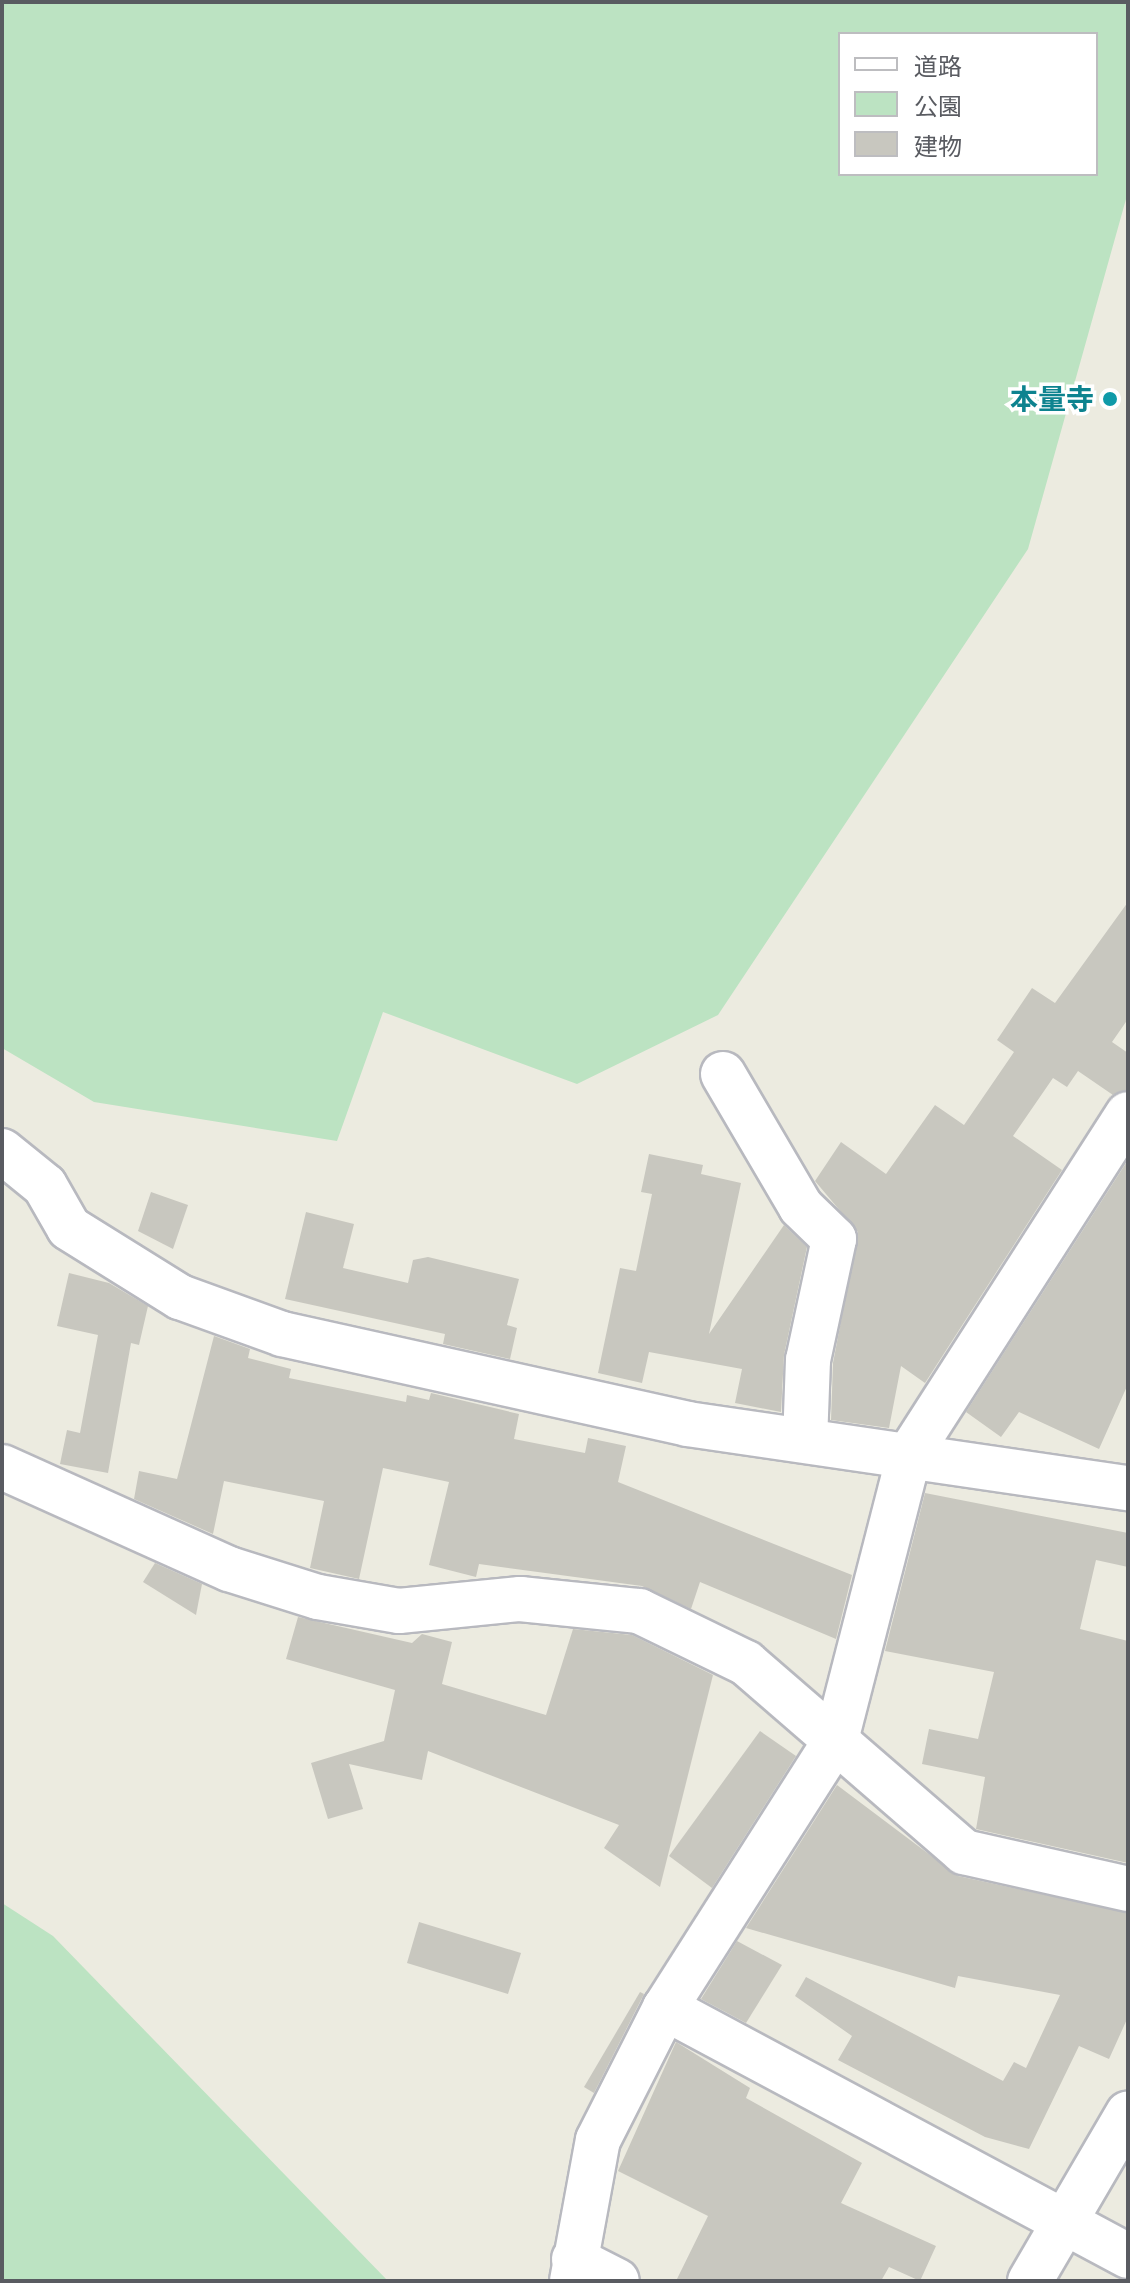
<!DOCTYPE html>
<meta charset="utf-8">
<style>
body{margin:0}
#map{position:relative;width:1130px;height:2283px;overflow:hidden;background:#ecebe0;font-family:"IBM Plex Sans","Noto Sans JP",sans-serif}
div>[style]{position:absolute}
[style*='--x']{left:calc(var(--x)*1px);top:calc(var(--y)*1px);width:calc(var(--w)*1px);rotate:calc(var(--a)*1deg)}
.green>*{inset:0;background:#bce3c2}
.building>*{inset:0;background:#c8c7bf}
.roads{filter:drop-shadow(2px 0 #b8b9bf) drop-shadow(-2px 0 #b8b9bf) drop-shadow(0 2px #b8b9bf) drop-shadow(0 -2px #b8b9bf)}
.minor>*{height:44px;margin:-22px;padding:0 22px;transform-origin:22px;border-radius:22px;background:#fff}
.dots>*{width:22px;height:22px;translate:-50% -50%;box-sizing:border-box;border:4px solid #fff;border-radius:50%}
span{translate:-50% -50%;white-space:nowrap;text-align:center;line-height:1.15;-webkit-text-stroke:7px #fff;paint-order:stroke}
.culture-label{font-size:28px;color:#0d838f;font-weight:700}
.right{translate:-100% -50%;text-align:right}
.frame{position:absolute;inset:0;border:4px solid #595b61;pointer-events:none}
.legend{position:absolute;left:838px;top:32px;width:260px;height:144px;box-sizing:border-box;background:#fff;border:2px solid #bdbdc0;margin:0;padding:10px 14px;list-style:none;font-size:24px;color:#595b61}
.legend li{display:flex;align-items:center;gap:16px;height:40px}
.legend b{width:40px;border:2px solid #bdbdc0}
</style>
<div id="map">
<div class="green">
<div style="clip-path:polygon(evenodd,2px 2px,1128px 2px,1128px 192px,1028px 549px,718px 1015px,577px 1084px,383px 1012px,337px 1141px,94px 1102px,2px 1048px,2px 2px,840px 34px,1096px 34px,1096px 174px,840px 174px,840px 34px)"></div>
<div style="clip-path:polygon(2px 1903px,53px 1936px,388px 2281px,2px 2281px)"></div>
</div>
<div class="building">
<div style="clip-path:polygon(1128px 902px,1128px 1019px,1112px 1042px,1128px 1053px,1128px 1089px,1113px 1095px,1078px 1071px,1067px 1087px,1053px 1078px,1013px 1136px,1062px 1170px,925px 1383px,901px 1366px,889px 1428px,831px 1420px,833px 1363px,858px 1232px,815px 1181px,841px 1142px,886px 1174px,935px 1105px,964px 1125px,1014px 1052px,997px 1040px,1032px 988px,1055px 1003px)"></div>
<div style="clip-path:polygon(649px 1154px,703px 1165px,701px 1174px,741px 1183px,709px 1334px,784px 1225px,807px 1247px,784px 1355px,781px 1412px,735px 1403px,742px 1369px,649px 1352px,642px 1383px,598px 1373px,620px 1268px,636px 1271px,652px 1194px,641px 1192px)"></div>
<div style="clip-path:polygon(1128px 1160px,1128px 1384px,1099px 1449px,1019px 1412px,1001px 1437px,966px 1412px)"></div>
<div style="clip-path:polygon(151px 1192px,188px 1205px,173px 1249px,138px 1231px)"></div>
<div style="clip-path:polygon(306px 1212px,354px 1224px,343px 1268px,408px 1283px,413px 1260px,428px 1257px,519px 1279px,507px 1325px,517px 1328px,510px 1359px,443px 1344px,445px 1334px,285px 1299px)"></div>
<div style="clip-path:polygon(69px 1273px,109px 1283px,148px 1306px,139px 1345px,131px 1343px,108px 1473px,60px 1464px,67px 1430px,80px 1433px,98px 1335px,57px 1326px)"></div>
<div style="clip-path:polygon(214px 1336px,250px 1349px,248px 1358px,291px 1369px,289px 1378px,406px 1402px,407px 1395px,429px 1400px,431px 1393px,519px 1414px,514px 1439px,585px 1453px,588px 1438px,626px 1446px,618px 1482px,852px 1575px,836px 1639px,700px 1582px,691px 1609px,642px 1586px,479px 1564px,476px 1577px,429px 1565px,449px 1482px,383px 1468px,359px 1579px,310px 1568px,324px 1501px,224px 1481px,213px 1534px,134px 1499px,139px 1471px,177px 1479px)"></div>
<div style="clip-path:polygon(925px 1493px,1128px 1533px,1128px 1567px,1096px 1560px,1080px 1629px,1128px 1641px,1128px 1863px,976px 1829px,985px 1777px,922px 1764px,929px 1729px,978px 1739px,994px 1672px,885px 1651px)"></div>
<div style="clip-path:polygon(155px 1563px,202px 1584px,196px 1615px,143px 1582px)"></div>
<div style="clip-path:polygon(298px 1617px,412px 1643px,422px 1634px,452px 1642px,442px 1684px,546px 1715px,573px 1629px,632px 1635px,713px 1675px,660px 1887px,604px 1848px,619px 1825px,428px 1751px,422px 1780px,349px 1764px,363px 1809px,328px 1819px,311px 1763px,384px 1741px,395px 1690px,286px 1659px)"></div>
<div style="clip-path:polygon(760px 1731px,796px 1756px,712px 1888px,669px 1856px)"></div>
<div style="clip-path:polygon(837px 1785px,958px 1876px,1128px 1913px,1128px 2017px,1109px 2059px,1079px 2046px,1029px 2149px,985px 2137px,838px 2060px,852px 2036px,795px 1996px,806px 1977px,1003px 2081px,1014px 2062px,1026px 2068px,1060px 1995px,958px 1976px,955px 1988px,746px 1928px)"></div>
<div style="clip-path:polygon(419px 1922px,521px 1953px,508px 1994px,407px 1963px)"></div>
<div style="clip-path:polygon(737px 1941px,782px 1965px,746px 2023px,701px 1999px)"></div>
<div style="clip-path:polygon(640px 1992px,644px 1994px,594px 2093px,584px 2087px)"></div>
<div style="clip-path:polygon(676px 2042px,750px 2088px,746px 2098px,862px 2163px,841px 2203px,936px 2246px,920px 2281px,889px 2267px,881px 2281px,676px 2281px,708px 2216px,618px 2171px)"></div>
</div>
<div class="roads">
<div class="minor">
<div style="--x:723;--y:1074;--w:154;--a:59.6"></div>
<div style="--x:801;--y:1207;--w:46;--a:44.1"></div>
<div style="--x:834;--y:1239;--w:124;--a:102.1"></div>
<div style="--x:808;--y:1360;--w:80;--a:92.1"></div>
<div style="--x:2;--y:1151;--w:55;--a:39.1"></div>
<div style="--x:45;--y:1186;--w:48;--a:60.3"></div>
<div style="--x:69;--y:1228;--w:131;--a:31.9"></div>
<div style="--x:180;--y:1297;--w:109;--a:19.9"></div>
<div style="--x:282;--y:1334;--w:415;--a:12.5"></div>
<div style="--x:687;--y:1424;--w:446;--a:8.3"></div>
<div style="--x:2;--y:1467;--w:249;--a:24.2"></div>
<div style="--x:229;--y:1569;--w:93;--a:17.5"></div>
<div style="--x:318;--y:1597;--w:82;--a:9.8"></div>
<div style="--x:399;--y:1611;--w:122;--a:-5.7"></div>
<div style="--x:520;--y:1599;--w:120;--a:5.8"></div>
<div style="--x:639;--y:1611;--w:119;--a:25.9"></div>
<div style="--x:746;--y:1663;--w:289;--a:40.9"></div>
<div style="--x:964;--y:1852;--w:168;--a:12.7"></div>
<div style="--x:665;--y:2008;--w:525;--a:28.18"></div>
<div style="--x:574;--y:2259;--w:48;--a:27.1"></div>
<div style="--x:572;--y:2281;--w:143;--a:-79.6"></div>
<div style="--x:598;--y:2140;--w:148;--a:-63.1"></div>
<div style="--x:665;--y:2008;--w:318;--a:-57.5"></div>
<div style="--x:836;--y:1740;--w:294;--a:-75.6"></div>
<div style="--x:909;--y:1455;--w:405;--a:-57.3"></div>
<div style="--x:1030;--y:2281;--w:194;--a:-59.7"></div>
</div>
</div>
<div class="dots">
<div style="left:1110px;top:399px;background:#0f9aa8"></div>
</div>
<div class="culture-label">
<span class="right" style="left:1094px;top:399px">本量寺</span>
</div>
<div class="frame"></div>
<ul class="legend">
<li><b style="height:10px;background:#fff"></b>道路</li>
<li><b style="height:22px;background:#bce3c2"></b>公園</li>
<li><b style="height:22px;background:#c8c7bf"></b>建物</li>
</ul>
</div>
